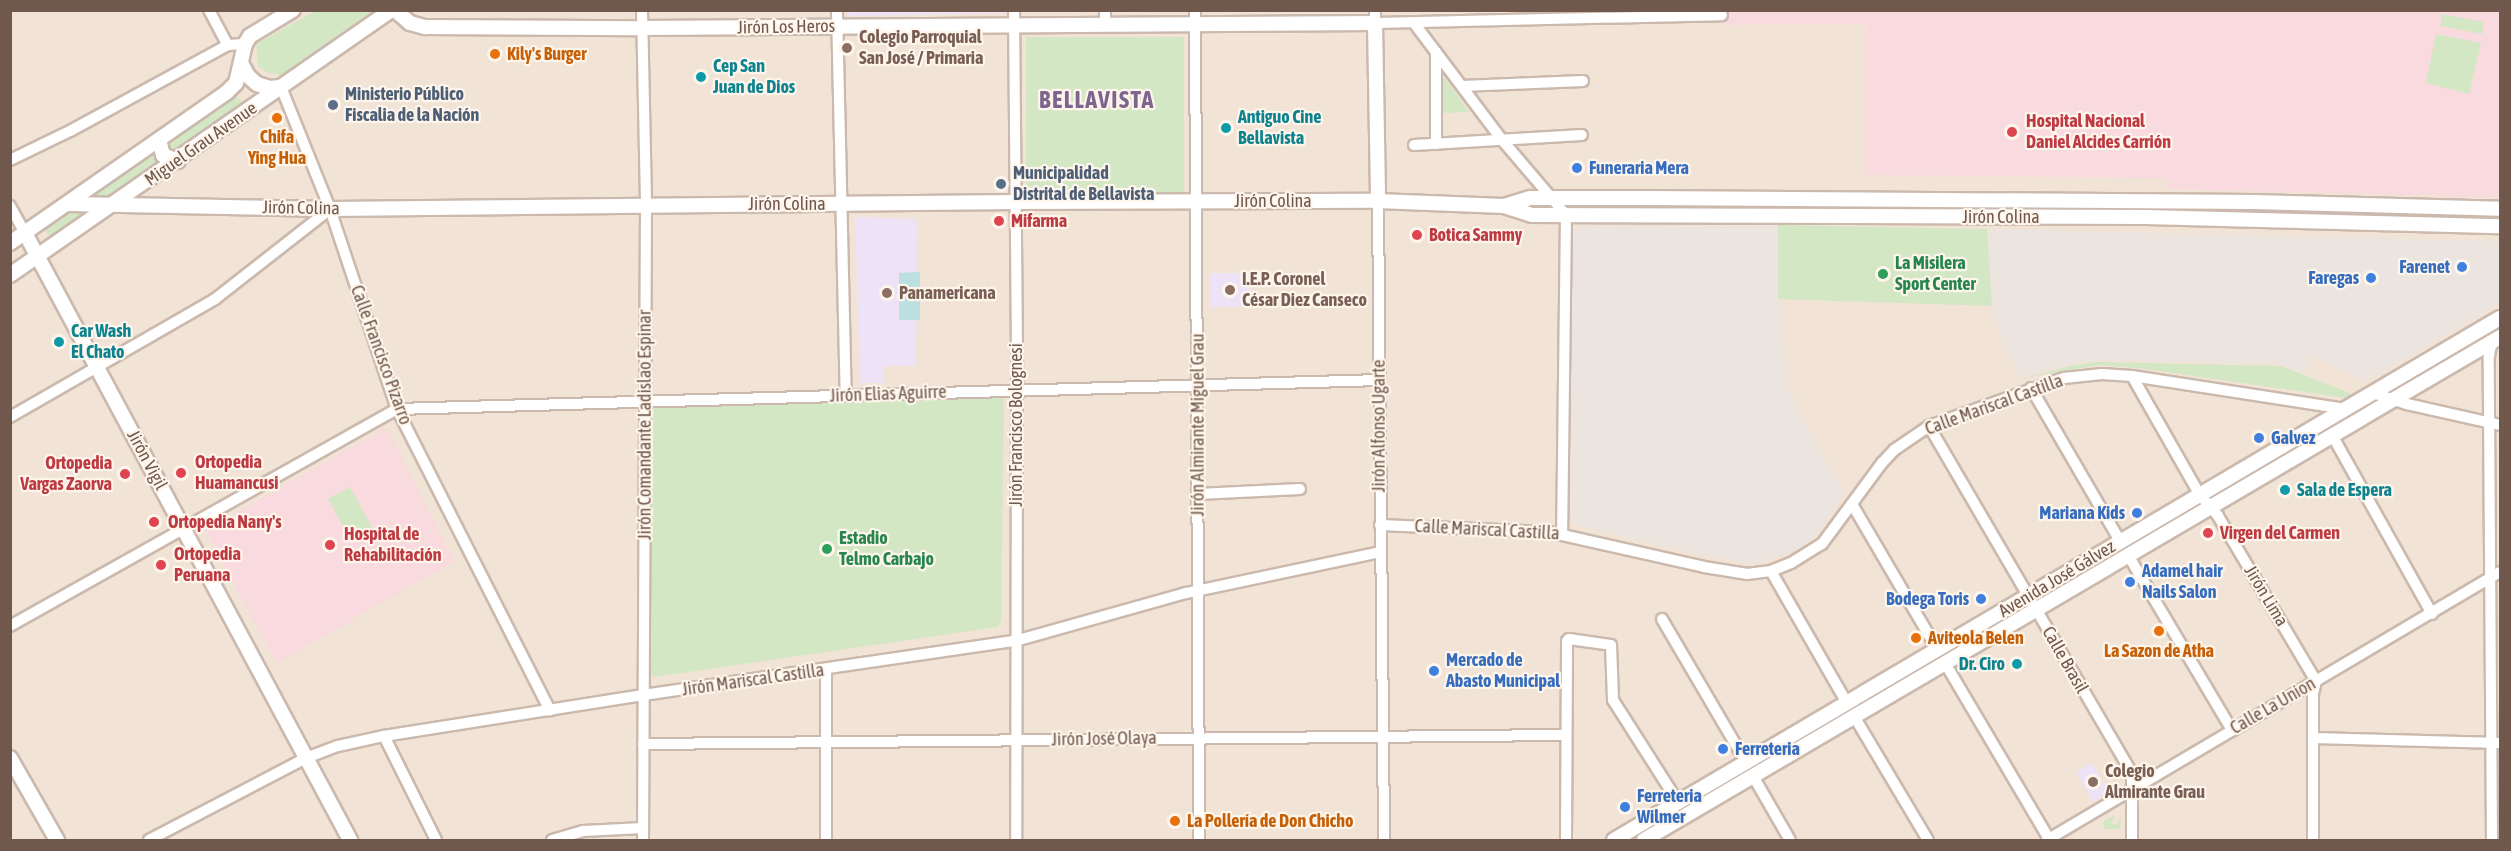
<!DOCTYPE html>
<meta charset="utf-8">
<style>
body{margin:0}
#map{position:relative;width:2511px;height:851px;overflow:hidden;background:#faf1e6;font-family:"Asap Condensed",sans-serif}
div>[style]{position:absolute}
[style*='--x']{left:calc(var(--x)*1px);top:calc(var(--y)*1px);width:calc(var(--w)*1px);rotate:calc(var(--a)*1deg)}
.residential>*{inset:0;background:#f1e3d5}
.industrial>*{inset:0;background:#ebe4df}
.education>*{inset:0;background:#eee2f7}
.medical>*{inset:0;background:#f8dadf}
.green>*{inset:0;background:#d4e7c5}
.water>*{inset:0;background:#bcdfe2}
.roads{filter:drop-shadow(2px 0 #cbb9ad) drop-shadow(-2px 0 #cbb9ad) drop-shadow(0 2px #cbb9ad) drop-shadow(0 -2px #cbb9ad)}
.street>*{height:10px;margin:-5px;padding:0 5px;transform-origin:5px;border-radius:5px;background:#fff}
.secondary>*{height:14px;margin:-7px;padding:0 7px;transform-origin:7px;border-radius:7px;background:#fff}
.dots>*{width:16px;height:16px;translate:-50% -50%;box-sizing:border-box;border:3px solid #fef6ec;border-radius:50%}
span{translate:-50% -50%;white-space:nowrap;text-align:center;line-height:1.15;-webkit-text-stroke:4.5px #fef6ec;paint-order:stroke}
.street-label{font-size:18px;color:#71584d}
.education-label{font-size:18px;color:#785e54;font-weight:700}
.left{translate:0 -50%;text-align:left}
.food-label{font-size:18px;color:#c56008;font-weight:700}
.culture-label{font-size:18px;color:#0d838f;font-weight:700}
.right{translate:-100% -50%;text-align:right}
.service-label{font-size:18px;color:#4e5e75;font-weight:700}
.health-label{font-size:18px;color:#be3a42;font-weight:700}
.shop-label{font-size:18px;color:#366cbe;font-weight:700}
.leisure-label{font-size:18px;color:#27864d;font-weight:700}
.district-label{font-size:24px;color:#7e658d;font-weight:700;letter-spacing:1.5px}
.frame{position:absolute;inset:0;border:12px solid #71584d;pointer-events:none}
</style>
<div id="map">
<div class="residential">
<div style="clip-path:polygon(11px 11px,2500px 11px,2500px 840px,11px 840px)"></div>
</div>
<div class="industrial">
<div style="clip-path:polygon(1778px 225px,1778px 299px,1787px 384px,1800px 417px,1845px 493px,1825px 524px,1814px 537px,1794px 552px,1756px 563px,1694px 553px,1569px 523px,1571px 226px)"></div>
<div style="clip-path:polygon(1987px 229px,2500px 241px,2500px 303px,2367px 381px,2312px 355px,2304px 373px,2280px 364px,2099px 360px,2070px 364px,2021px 377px,2003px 343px,1992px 306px)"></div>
</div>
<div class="education">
<div style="clip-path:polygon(1008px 11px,1008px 13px,848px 16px,848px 11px)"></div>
<div style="clip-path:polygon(855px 217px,917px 219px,916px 366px,883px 366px,883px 383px,860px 383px)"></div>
<div style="clip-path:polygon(1210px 273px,1249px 273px,1249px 307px,1210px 307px)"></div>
<div style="clip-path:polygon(2092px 763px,2109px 792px,2093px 802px,2076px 772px)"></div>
</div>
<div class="medical">
<div style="clip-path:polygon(1720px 11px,2500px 11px,2500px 197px,2166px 189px,2167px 181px,2164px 178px,1865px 175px,1866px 24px,1721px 25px)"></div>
<div style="clip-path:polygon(386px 428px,454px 561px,277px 663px,205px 530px)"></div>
</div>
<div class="green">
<div style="clip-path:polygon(317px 10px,376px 11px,282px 75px,268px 73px,258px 66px,256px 44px)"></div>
<div style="clip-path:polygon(2442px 14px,2484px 22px,2482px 34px,2440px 26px)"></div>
<div style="clip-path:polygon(2436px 34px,2481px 43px,2469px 94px,2426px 83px)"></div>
<div style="clip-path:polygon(1026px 37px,1184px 37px,1184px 194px,1026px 195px)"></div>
<div style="clip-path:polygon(1445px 78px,1469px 112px,1441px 113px,1439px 79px)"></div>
<div style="clip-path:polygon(235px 96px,241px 100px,243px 107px,176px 158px,161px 145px)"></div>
<div style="clip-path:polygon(157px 151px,168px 165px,115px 199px,90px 195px)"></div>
<div style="clip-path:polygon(72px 208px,86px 208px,92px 213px,53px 241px,43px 228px)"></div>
<div style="clip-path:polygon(1778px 225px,1987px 229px,1992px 306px,1778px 299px)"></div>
<div style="clip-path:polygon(2098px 362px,2281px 366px,2350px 393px,2351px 397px,2346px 398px,2138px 368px,2099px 365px,2025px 378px,2070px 366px)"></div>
<div style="clip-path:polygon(1001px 393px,1004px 398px,1001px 620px,998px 627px,654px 677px,649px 673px,653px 405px)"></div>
<div style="clip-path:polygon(350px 487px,372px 527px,350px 539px,328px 499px)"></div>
<div style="clip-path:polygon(2116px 814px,2111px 823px,2117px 825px,2121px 816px,2120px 829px,2104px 829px,2103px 822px)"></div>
</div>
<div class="water">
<div style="clip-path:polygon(920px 272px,920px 320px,899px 320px,899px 273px)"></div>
</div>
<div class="roads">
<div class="street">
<div style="--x:209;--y:10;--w:40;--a:62"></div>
<div style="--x:642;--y:10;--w:196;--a:88.8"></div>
<div style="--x:646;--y:206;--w:634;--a:90.27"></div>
<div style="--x:837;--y:10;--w:385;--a:88.7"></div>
<div style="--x:1014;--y:10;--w:380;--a:89.5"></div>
<div style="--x:1017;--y:390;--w:450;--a:90.1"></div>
<div style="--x:1195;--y:10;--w:830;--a:89.72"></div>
<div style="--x:1375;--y:10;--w:13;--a:90"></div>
<div style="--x:1375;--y:23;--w:347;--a:-1.3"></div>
<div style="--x:1414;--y:23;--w:148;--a:53"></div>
<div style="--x:1503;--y:141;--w:97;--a:49.6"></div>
<div style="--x:1566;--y:215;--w:319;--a:90.7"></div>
<div style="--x:1105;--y:25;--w:15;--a:-90"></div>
<div style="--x:1462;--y:86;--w:121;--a:-2.4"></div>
<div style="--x:281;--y:87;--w:131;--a:68.1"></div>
<div style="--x:330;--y:209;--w:211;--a:71.5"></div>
<div style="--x:397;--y:409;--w:338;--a:63.1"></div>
<div style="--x:1436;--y:144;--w:92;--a:-90"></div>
<div style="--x:1414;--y:145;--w:168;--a:-3.4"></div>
<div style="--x:10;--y:160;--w:67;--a:-25.8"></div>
<div style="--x:70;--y:131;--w:180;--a:-28.6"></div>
<div style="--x:228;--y:45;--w:17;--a:-3"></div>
<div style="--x:1378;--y:201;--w:639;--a:89.46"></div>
<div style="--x:10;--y:206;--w:31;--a:61"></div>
<div style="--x:2132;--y:376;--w:137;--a:60.3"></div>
<div style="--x:2200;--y:495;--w:28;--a:49"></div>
<div style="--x:2218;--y:516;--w:192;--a:59.3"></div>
<div style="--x:2316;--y:681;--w:13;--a:103"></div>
<div style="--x:2313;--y:694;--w:146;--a:90"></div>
<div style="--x:2031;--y:388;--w:177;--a:59.8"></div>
<div style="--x:2373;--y:393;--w:36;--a:18"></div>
<div style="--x:2407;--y:404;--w:95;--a:12.7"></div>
<div style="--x:10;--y:417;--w:237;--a:-29.9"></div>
<div style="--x:215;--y:299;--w:146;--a:-38"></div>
<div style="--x:1929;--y:426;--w:403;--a:59.7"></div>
<div style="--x:2132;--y:774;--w:66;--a:90"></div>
<div style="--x:2332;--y:435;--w:205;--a:60.8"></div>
<div style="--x:1198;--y:494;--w:102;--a:-2.8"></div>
<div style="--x:1852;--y:504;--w:168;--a:59.6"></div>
<div style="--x:1380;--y:525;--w:169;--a:2.4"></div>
<div style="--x:1549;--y:532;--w:159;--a:12.7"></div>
<div style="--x:1704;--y:567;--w:44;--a:9.2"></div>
<div style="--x:1747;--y:574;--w:24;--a:-7"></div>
<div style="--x:1771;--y:571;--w:22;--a:-22"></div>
<div style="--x:1791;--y:563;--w:36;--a:-32"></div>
<div style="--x:1822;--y:544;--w:101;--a:-53.5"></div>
<div style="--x:1882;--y:463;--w:18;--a:-47"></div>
<div style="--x:1894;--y:450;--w:42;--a:-34.4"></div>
<div style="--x:1929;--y:426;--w:143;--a:-19.6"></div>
<div style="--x:2064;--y:378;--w:38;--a:-6"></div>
<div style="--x:2102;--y:374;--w:30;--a:4"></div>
<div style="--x:2132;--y:376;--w:216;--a:8.8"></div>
<div style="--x:2128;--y:555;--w:204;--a:59.3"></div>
<div style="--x:1771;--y:571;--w:152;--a:60.1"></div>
<div style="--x:1662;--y:619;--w:166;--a:59.6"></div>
<div style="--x:10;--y:626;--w:444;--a:-29.3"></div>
<div style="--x:397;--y:409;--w:981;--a:-1.69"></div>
<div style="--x:1945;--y:663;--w:204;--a:59.4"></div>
<div style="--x:1854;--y:716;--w:144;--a:59.2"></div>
<div style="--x:384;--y:736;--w:116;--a:63.4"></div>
<div style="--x:2313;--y:738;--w:187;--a:1.5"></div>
<div style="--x:643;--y:744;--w:923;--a:-0.56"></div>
<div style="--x:1753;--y:776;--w:74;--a:60"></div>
<div style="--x:149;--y:840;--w:177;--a:-27.6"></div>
<div style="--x:306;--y:758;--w:34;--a:-21"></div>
<div style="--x:338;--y:746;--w:47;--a:-12.3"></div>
<div style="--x:384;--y:736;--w:262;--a:-9"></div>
<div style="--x:643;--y:695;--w:376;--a:-8.3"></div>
<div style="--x:1015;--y:641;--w:178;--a:-15.7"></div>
<div style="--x:1186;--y:593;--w:198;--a:-11.9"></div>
<div style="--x:552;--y:840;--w:32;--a:-16"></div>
<div style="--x:583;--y:831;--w:60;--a:-2.9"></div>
<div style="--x:826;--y:840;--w:170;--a:-90"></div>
<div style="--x:1566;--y:840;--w:199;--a:-89.7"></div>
<div style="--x:1567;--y:641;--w:3;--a:-45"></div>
<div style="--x:1569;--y:639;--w:42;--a:8.1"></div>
<div style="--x:1611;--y:645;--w:55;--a:87.9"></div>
<div style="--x:1613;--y:700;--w:121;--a:57.5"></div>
<div style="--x:2047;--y:840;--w:526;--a:-30.61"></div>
<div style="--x:2492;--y:840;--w:484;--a:-90.4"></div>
<div style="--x:2489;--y:356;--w:15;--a:-79"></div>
</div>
<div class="secondary">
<div style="--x:395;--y:10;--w:20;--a:41"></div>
<div style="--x:410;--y:23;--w:16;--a:15"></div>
<div style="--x:425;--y:27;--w:217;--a:0.3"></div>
<div style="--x:642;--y:28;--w:733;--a:-0.39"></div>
<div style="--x:1375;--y:23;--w:178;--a:89"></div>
<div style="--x:242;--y:65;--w:13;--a:61"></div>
<div style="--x:248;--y:76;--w:12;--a:42"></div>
<div style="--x:257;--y:84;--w:13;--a:18"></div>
<div style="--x:269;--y:88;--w:12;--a:-5"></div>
<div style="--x:159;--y:140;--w:16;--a:75"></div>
<div style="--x:163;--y:155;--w:16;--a:22"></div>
<div style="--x:69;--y:204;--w:261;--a:1.1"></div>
<div style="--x:330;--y:209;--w:685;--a:-0.59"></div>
<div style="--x:1015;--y:202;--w:363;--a:-0.2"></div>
<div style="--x:1378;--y:201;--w:126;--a:2.3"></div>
<div style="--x:1504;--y:206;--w:29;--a:18"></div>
<div style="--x:1532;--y:215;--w:614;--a:0.19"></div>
<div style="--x:2146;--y:217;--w:354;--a:1.5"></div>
<div style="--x:1504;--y:206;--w:28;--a:-17"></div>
<div style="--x:1531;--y:198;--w:116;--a:0"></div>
<div style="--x:1647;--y:198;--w:607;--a:0.38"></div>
<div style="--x:2254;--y:202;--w:246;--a:1.6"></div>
<div style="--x:25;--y:233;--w:689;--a:61.83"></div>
<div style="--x:10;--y:243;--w:264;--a:-34.8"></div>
<div style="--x:227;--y:92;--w:13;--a:-45"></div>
<div style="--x:236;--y:83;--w:40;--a:-77"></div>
<div style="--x:245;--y:44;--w:9;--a:-58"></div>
<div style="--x:250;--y:36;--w:50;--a:-31.2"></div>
<div style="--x:10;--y:275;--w:464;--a:-34.8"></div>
<div style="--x:10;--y:758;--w:95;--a:60.2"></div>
<div style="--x:1614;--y:840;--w:1028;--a:-30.51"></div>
<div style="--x:1644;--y:840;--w:993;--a:-30.44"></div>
</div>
</div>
<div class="dots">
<div style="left:847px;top:48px;background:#8d6e63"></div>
<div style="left:495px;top:54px;background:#e8710a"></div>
<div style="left:701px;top:77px;background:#0f9aa8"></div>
<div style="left:333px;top:105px;background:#5c6f8a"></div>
<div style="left:277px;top:118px;background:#e8710a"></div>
<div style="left:1226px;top:128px;background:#0f9aa8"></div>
<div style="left:2012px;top:132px;background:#e0444e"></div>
<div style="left:1577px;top:168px;background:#3f7fe0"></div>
<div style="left:1001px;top:184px;background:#5c6f8a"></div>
<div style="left:999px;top:221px;background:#e0444e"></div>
<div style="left:1417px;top:235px;background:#e0444e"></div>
<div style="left:2462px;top:267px;background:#3f7fe0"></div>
<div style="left:1883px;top:274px;background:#2e9e5b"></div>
<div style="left:2371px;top:278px;background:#3f7fe0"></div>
<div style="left:1230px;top:290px;background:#8d6e63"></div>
<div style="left:887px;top:293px;background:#8d6e63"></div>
<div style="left:59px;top:342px;background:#0f9aa8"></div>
<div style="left:2259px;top:438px;background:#3f7fe0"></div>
<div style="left:181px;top:473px;background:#e0444e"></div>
<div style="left:125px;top:474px;background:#e0444e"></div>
<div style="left:2285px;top:490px;background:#0f9aa8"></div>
<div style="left:2137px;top:513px;background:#3f7fe0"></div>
<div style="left:154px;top:522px;background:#e0444e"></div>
<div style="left:2208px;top:533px;background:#e0444e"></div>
<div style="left:330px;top:545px;background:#e0444e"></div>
<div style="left:827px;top:549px;background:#2e9e5b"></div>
<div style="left:161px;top:565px;background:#e0444e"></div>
<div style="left:2130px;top:582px;background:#3f7fe0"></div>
<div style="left:1981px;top:599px;background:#3f7fe0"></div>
<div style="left:2159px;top:631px;background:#e8710a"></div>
<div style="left:1916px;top:638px;background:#e8710a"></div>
<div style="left:2017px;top:664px;background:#0f9aa8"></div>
<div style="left:1434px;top:671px;background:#3f7fe0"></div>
<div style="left:1723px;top:749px;background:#3f7fe0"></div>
<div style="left:2093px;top:782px;background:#8d6e63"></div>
<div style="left:1625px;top:807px;background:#3f7fe0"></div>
<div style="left:1175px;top:821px;background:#e8710a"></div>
</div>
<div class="street-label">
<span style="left:786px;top:27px;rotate:-1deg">Jirón Los Heros</span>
<span style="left:201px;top:144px;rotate:-35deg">Miguel Grau Avenue</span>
<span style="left:1273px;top:201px">Jirón Colina</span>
<span style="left:787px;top:204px">Jirón Colina</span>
<span style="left:301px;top:208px;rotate:1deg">Jirón Colina</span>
<span style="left:2001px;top:217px">Jirón Colina</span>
<span style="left:381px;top:355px;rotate:70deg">Calle Francisco Pizarro</span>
<span style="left:888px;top:394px;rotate:-2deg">Jirón Elias Aguirre</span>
<span style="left:1994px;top:405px;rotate:-20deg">Calle Mariscal Castilla</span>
<span style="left:645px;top:425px;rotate:-90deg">Jirón Comandante Ladislao Espinar</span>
<span style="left:1016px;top:425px;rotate:-90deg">Jirón Francisco Bolognesi</span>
<span style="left:1198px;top:425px;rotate:-90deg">Jirón Almirante Miguel Grau</span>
<span style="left:1379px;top:426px;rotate:-90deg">Jirón Alfonso Ugarte</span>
<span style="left:147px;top:460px;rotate:62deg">Jirón Vigil</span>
<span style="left:1487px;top:530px;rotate:3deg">Calle Mariscal Castilla</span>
<span style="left:2057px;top:579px;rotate:-31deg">Avenida José Gálvez</span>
<span style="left:2266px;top:596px;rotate:59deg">Jirón Lima</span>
<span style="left:2065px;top:660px;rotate:60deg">Calle Brasil</span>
<span style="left:753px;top:680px;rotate:-8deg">Jirón Mariscal Castilla</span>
<span style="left:2273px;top:706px;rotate:-30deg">Calle La Union</span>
<span style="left:1104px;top:739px;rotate:-1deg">Jirón José Olaya</span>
</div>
<div class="education-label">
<span class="left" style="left:859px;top:48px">Colegio Parroquial<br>San José / Primaria</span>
<span class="left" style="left:1242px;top:290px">I.E.P. Coronel<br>César Diez Canseco</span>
<span class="left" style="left:899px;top:293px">Panamericana</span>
<span class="left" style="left:2105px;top:782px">Colegio<br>Almirante Grau</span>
</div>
<div class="food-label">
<span class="left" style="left:507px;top:54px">Kily's Burger</span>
<span style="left:277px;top:148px">Chifa<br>Ying Hua</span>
<span class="left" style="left:1928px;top:638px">Aviteola Belen</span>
<span style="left:2159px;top:651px">La Sazon de Atha</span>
<span class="left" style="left:1187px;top:821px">La Pollería de Don Chicho</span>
</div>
<div class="culture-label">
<span class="left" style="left:713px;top:77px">Cep San<br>Juan de Dios</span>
<span class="left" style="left:1238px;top:128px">Antiguo Cine<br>Bellavista</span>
<span class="left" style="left:71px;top:342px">Car Wash<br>El Chato</span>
<span class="left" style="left:2297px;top:490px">Sala de Espera</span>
<span class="right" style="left:2005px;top:664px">Dr. Ciro</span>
</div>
<div class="service-label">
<span class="left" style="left:345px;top:105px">Ministerio Público<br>Fiscalia de la Nación</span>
<span class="left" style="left:1013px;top:184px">Municipalidad<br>Distrital de Bellavista</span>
</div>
<div class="health-label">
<span class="left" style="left:2026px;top:132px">Hospital Nacional<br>Daniel Alcides Carrión</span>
<span class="left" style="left:1011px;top:221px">Mifarma</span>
<span class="left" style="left:1429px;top:235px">Botica Sammy</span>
<span class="left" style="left:195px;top:473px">Ortopedia<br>Huamancusi</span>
<span class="right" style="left:112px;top:474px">Ortopedia<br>Vargas Zaorva</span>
<span class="left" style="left:168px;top:522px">Ortopedia Nany's</span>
<span class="left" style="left:2220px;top:533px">Virgen del Carmen</span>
<span class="left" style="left:344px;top:545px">Hospital de<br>Rehabilitación</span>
<span class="left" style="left:174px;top:565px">Ortopedia<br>Peruana</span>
</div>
<div class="shop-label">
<span class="left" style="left:1589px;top:168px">Funeraria Mera</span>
<span class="right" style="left:2450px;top:267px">Farenet</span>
<span class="right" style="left:2359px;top:278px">Faregas</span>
<span class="left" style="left:2271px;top:438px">Galvez</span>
<span class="right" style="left:2125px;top:513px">Mariana Kids</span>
<span class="left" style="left:2142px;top:582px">Adamel hair<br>Nails Salon</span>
<span class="right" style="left:1969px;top:599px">Bodega Toris</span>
<span class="left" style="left:1446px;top:671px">Mercado de<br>Abasto Municipal</span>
<span class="left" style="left:1735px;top:749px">Ferreteria</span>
<span class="left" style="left:1637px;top:807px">Ferreteria<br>Wilmer</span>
</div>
<div class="leisure-label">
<span class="left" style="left:1895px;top:274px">La Misilera<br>Sport Center</span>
<span class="left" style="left:839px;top:549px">Estadio<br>Telmo Carbajo</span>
</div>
<div class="district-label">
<span style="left:1097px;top:100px">BELLAVISTA</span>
</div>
<div class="frame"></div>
</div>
